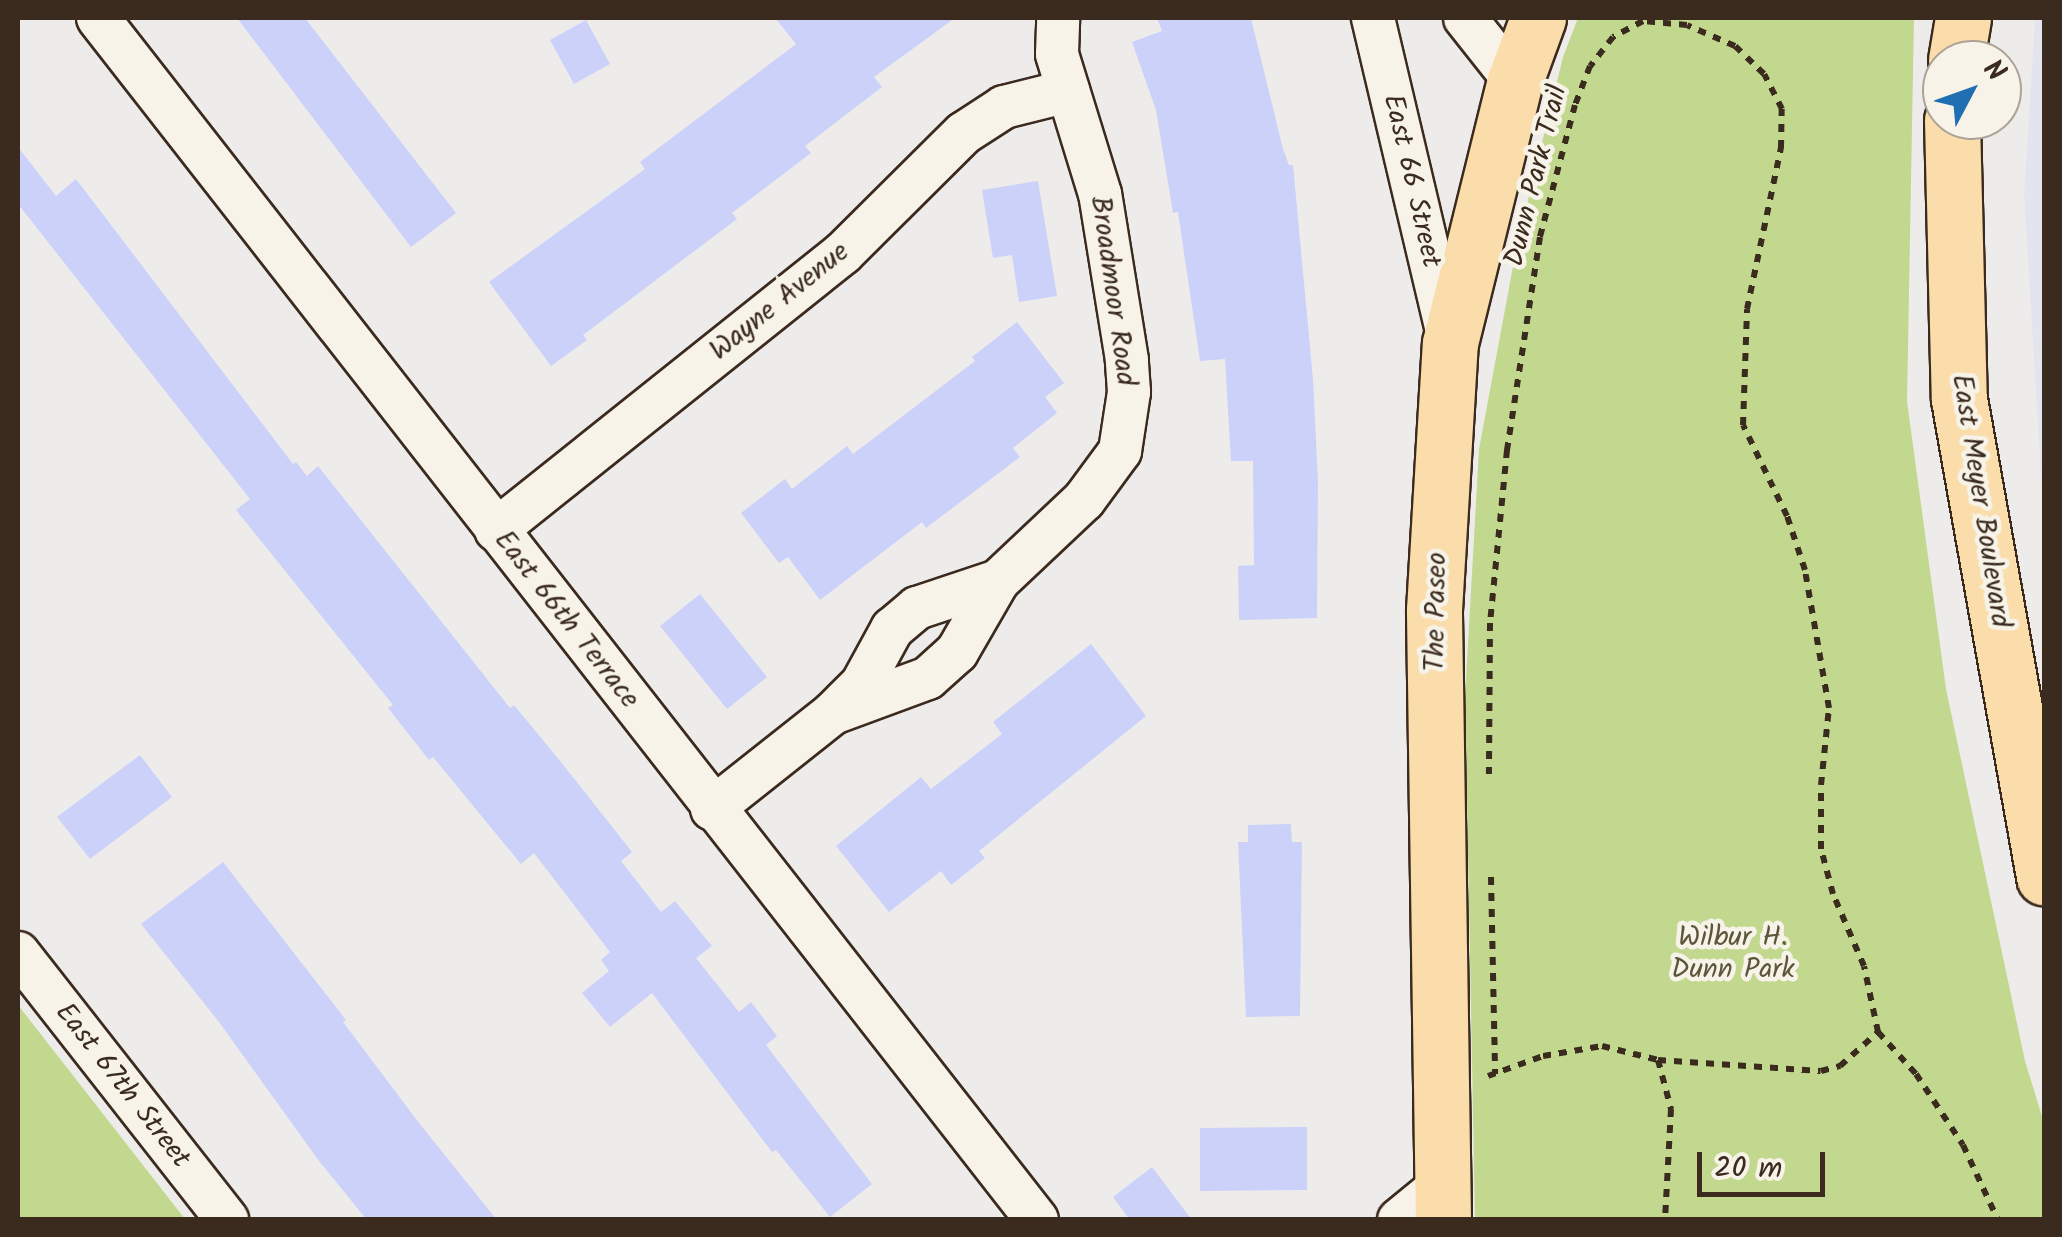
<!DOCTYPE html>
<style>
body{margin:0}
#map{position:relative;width:2062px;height:1237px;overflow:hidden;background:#eeeceb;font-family:Kalam,sans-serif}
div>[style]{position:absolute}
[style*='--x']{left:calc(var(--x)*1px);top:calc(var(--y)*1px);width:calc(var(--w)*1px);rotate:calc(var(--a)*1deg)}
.built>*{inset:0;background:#e4e4ef}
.green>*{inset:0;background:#c1d88e}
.building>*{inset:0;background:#cbd1f9}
.path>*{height:6px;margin-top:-3px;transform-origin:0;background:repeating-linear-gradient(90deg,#3b2a1e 0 8px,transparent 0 16px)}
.roads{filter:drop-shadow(2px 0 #3b2a1e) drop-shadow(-2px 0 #3b2a1e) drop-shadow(0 2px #3b2a1e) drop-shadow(0 -2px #3b2a1e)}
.minor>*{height:42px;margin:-21px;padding:0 21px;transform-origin:21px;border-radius:21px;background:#f7f3e8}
.major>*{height:55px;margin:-27.5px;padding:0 27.5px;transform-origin:27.5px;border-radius:27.5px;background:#faddab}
span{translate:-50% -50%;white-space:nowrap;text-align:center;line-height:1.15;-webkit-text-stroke:9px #f7f3e8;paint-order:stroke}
.street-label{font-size:28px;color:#3b2a1e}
.park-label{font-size:28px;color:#5c563a}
.frame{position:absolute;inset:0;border:20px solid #3b2a1e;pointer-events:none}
.north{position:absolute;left:1922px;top:40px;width:100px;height:100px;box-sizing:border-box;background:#f7f3e8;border:2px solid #aca397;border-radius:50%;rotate:49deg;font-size:28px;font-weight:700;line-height:40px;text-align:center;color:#3b2a1e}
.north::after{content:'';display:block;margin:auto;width:35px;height:45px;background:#1f6fb2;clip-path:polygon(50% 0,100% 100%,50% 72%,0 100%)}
.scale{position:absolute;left:1697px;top:1152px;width:128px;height:45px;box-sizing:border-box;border:5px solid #3b2a1e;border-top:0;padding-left:12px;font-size:30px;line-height:35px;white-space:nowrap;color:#3b2a1e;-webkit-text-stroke:8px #f7f3e8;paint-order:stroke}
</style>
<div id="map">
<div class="built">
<div style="clip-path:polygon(2035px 18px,2044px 18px,2044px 526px,2024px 194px)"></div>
</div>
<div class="green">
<div style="clip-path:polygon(1578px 18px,1914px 18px,1907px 401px,1946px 689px,2025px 1061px,2044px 1123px,2044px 1219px,1475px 1219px,1465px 697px,1479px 449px,1517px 245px,1563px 57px)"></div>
<div style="clip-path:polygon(18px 1005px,185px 1219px,18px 1219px)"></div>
</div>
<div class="building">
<div style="clip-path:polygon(237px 18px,305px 18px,456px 213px,411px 247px)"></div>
<div style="clip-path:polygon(775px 18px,955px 18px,874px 77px,882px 87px,805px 146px,811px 153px,732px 213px,737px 219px,583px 335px,587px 340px,551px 366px,489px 282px,645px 169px,640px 162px,796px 44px)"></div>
<div style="clip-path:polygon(1157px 18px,1251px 18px,1283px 149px,1289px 165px,1293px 165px,1313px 379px,1318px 482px,1317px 618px,1239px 620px,1238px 566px,1254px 565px,1253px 461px,1231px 461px,1225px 359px,1200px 361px,1178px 212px,1173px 213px,1156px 110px,1132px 42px,1162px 31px)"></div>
<div style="clip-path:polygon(586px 20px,610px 64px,574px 84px,550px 40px)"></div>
<div style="clip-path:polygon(18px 147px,56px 196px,76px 179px,293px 464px,296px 462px,307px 476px,318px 466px,510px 708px,514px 705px,561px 762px,632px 852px,621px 861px,661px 912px,675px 901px,712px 946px,696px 958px,739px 1012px,751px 1002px,777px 1036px,766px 1045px,872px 1184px,830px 1217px,776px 1150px,772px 1152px,652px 993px,610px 1027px,582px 993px,609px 971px,601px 960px,610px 952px,534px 853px,521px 864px,433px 757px,429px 760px,388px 708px,393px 705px,236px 510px,250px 499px,18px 204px)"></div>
<div style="clip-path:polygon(1038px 181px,1057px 296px,1019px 302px,1012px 255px,993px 258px,982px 190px)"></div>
<div style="clip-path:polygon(1017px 322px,1064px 383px,1045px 397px,1057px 413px,1013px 448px,1020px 457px,926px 528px,922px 522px,820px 600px,788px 557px,779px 563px,741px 513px,785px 479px,792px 489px,847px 446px,853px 454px,975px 361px,972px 357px)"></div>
<div style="clip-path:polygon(700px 594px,767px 677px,727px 709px,660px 626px)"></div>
<div style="clip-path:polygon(1091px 644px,1146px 716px,979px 851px,985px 858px,951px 885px,941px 871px,889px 912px,836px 846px,921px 777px,931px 789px,1002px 734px,993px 722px)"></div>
<div style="clip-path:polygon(140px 755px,172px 797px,90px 859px,57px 817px)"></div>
<div style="clip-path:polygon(1291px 824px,1292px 842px,1302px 842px,1300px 1016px,1246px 1017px,1238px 842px,1248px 842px,1248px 825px)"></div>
<div style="clip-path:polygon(223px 862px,346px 1020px,343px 1022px,419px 1123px,497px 1220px,367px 1220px,319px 1161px,219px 1022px,141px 924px)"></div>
<div style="clip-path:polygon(1307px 1127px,1307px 1190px,1200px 1191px,1200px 1128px)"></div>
<div style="clip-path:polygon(1152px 1167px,1192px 1220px,1130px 1220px,1113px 1197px)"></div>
</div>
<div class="path">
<div style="--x:1491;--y:877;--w:197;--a:88.8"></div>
<div style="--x:1878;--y:1032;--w:57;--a:47.9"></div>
<div style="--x:1916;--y:1074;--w:85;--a:56.5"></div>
<div style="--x:1963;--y:1145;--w:83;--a:65"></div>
<div style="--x:1658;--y:1060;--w:51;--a:75.1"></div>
<div style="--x:1671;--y:1109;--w:111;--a:93.1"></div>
<div style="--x:1488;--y:1076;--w:59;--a:-20"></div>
<div style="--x:1543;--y:1056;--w:60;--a:-9.6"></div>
<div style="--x:1602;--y:1046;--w:58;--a:14"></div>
<div style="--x:1658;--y:1060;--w:163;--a:3.9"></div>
<div style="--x:1821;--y:1071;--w:20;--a:-15"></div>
<div style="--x:1840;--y:1066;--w:51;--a:-41.8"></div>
<div style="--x:1878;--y:1032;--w:67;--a:-102"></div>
<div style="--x:1864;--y:966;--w:78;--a:-113.3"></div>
<div style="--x:1833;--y:894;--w:47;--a:-104.9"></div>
<div style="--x:1821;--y:849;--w:64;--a:-90"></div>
<div style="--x:1821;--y:785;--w:77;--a:-84.1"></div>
<div style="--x:1829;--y:708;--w:140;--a:-99.9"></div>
<div style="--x:1805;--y:570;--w:57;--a:-108.4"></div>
<div style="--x:1787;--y:516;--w:101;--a:-115.8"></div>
<div style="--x:1743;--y:425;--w:116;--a:-88"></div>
<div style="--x:1747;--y:309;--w:165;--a:-78.1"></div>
<div style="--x:1781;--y:148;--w:39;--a:-89"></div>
<div style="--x:1782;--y:109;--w:39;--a:-117"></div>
<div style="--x:1764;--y:74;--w:40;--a:-136"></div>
<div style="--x:1735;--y:46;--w:52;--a:-156.4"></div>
<div style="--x:1687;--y:25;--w:44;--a:-174.8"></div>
<div style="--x:1643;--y:21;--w:34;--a:152"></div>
<div style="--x:1613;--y:37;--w:37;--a:128"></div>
<div style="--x:1590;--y:66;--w:42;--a:111"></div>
<div style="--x:1575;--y:105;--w:137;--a:104.9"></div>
<div style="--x:1540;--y:237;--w:216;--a:98.8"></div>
<div style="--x:1507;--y:450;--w:174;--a:95.6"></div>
<div style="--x:1490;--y:623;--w:151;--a:90.4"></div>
</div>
<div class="roads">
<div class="minor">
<div style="--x:98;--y:18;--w:1525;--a:52"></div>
<div style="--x:1373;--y:18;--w:334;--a:76.7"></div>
<div style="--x:1465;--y:18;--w:80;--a:51.6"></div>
<div style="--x:496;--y:530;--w:444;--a:-38.6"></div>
<div style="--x:843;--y:253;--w:170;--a:-44.8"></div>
<div style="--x:964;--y:133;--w:48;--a:-33"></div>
<div style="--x:1004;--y:107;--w:66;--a:-14"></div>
<div style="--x:833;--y:713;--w:101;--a:-20.2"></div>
<div style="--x:928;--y:678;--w:39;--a:-42"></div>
<div style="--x:957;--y:652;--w:82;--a:-60"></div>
<div style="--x:998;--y:581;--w:118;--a:-43.3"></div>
<div style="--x:1084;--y:500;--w:61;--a:-53.7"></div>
<div style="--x:1120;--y:451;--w:60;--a:-81.3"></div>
<div style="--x:1129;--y:392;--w:32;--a:-94"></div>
<div style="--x:1127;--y:360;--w:168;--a:-99.2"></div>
<div style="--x:1100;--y:194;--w:146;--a:-107.1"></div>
<div style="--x:1057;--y:54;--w:36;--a:-88"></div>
<div style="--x:712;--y:809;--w:154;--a:-38.4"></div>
<div style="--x:833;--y:713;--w:41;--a:-45"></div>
<div style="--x:862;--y:684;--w:63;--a:-61.4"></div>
<div style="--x:892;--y:629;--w:33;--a:-40"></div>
<div style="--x:917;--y:608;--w:85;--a:-18.4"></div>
<div style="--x:18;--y:953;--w:339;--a:51.9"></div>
<div style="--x:1399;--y:1220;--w:58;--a:-39.4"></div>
</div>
<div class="major">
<div style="--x:1956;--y:60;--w:43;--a:-80.5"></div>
<div style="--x:1952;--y:120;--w:279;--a:88.6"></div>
<div style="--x:1959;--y:399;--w:486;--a:79.9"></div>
<div style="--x:1443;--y:1220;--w:610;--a:-90.85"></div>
<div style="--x:1434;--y:610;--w:267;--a:-86.6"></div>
<div style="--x:1450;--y:343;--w:270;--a:-76.1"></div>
<div style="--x:1515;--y:81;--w:67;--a:-69.9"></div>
</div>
</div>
<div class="street-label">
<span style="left:1537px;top:176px;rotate:-76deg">Dunn Park Trail</span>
<span style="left:1411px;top:181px;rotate:77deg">East 66 Street</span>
<span style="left:1112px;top:291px;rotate:82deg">Broadmoor Road</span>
<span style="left:780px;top:302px;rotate:-39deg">Wayne Avenue</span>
<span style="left:1980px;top:501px;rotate:81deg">East Meyer Boulevard</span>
<span style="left:1437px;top:612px;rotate:-89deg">The Paseo</span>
<span style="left:566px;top:620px;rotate:52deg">East 66th Terrace</span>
<span style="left:122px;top:1086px;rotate:52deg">East 67th Street</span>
</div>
<div class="park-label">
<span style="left:1733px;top:954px">Wilbur H.<br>Dunn Park</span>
</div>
<div class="frame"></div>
<div class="north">N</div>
<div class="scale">20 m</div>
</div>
